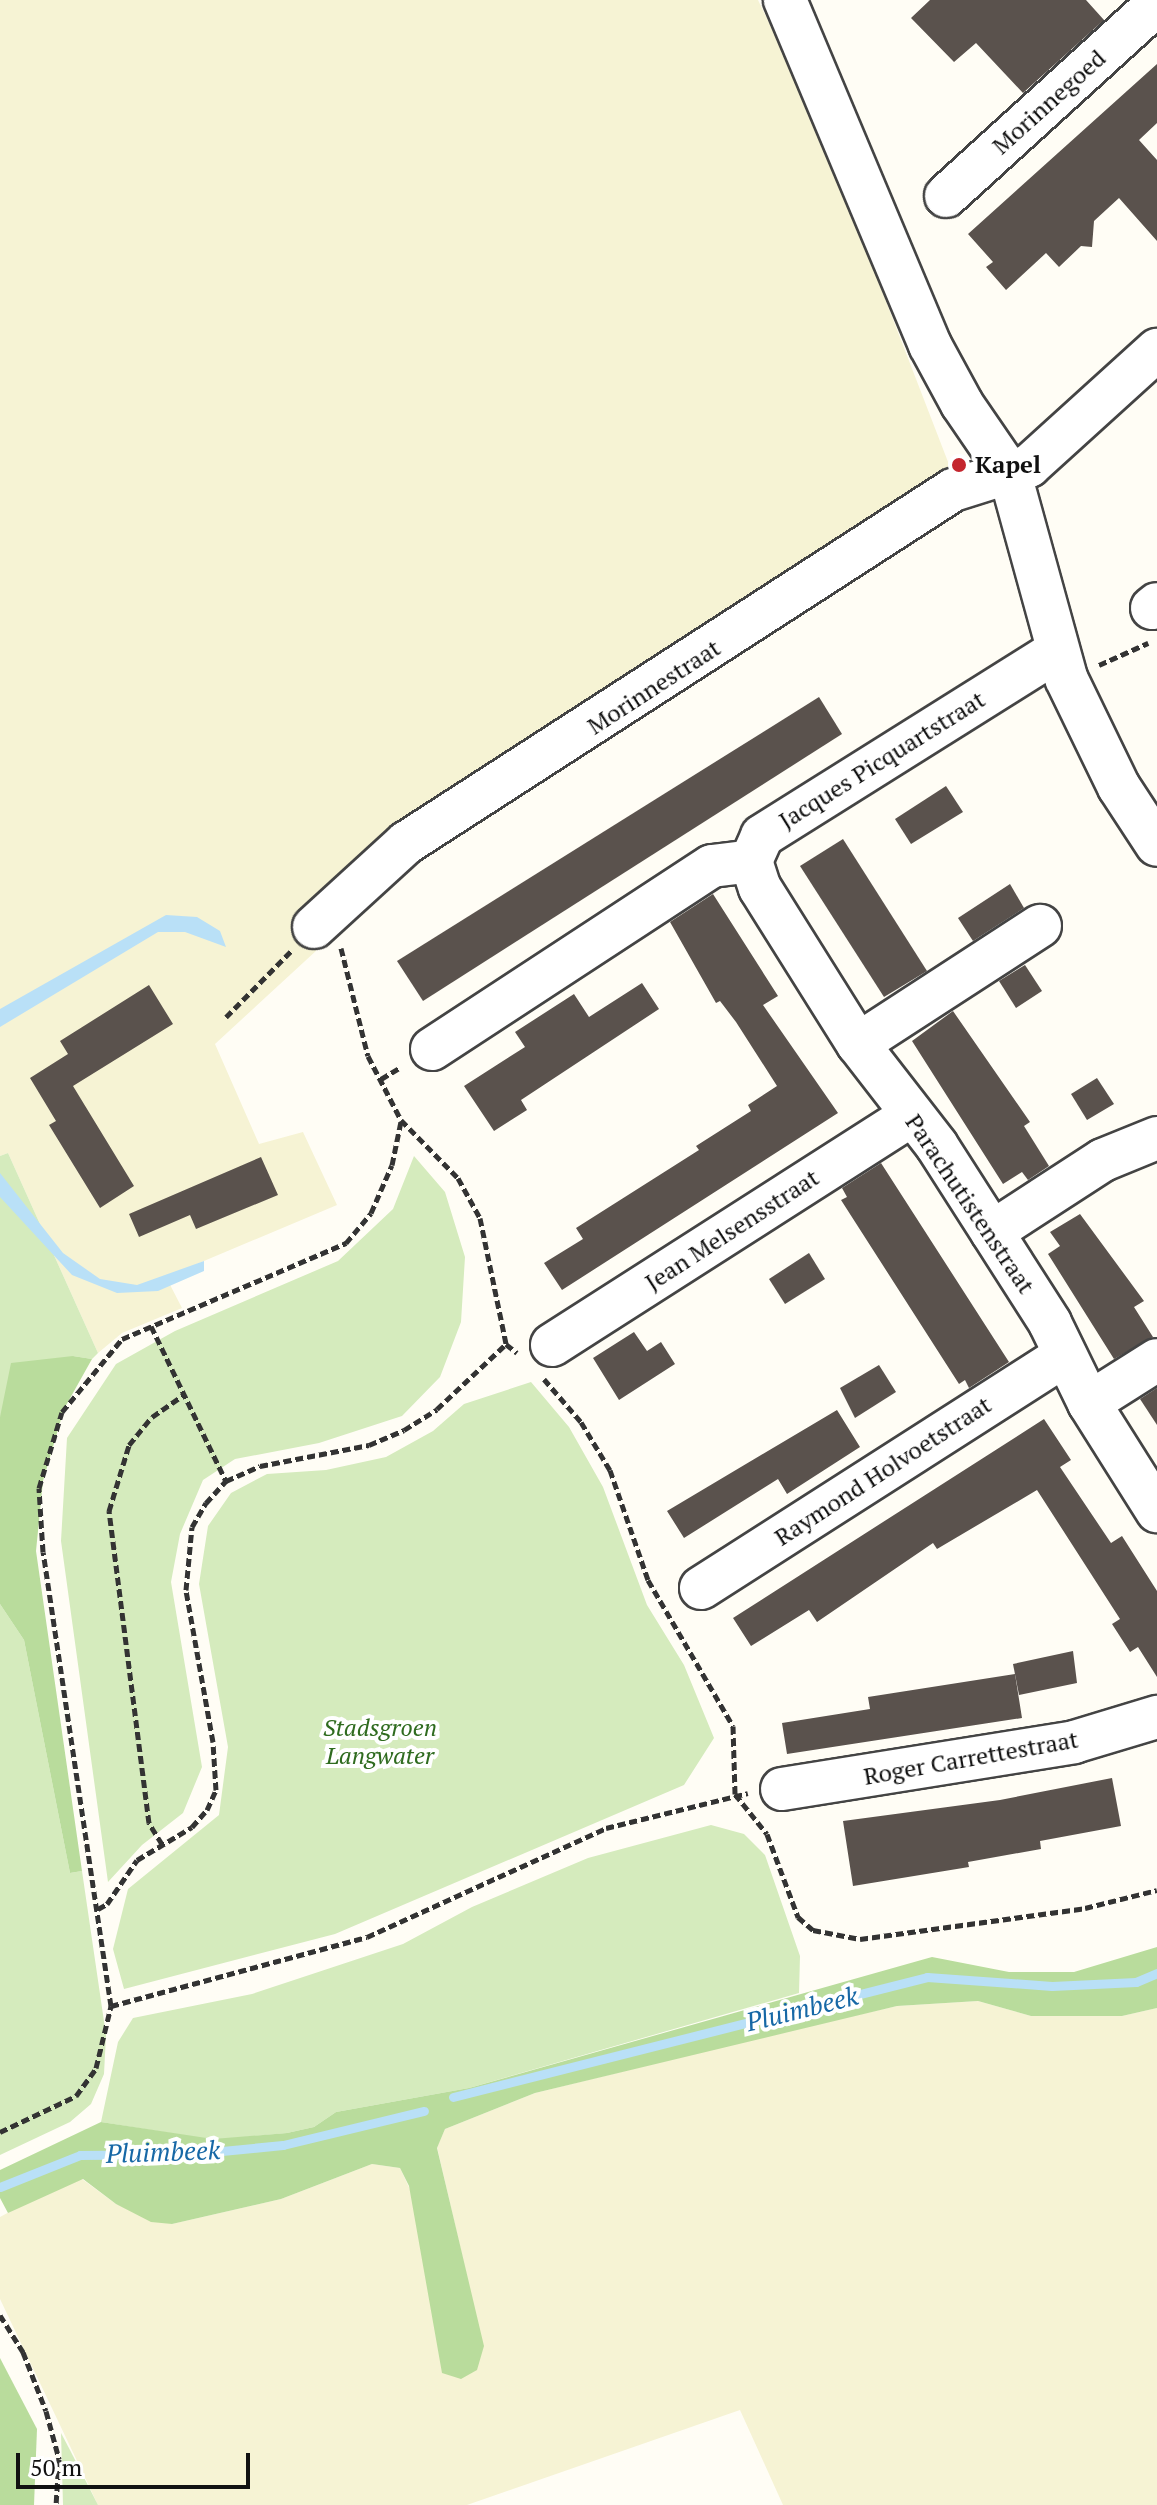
<!DOCTYPE html>
<style>
body{margin:0}
#map{position:relative;width:1157px;height:2505px;overflow:hidden;background:#fffdf5;font-family:"PT Serif",serif}
div>[style]{position:absolute}
[style*='--x']{left:calc(var(--x)*1px);top:calc(var(--y)*1px);width:calc(var(--w)*1px);rotate:calc(var(--a)*1deg)}
.farmland>*{inset:0;background:#f6f3d4}
.green>*{inset:0;background:#d5ebbd}
.forest>*{inset:0;background:#b9dc9c}
.water>*{inset:0;background:#b9e0f7}
.stream>*{height:9px;margin:-4.5px;padding:0 4.5px;transform-origin:4.5px;border-radius:4.5px;background:#b9e0f7}
.building>*{inset:0;background:#5a524d}
.path>*{height:5px;margin-top:-2.5px;transform-origin:0;background:repeating-linear-gradient(90deg,#333 0 8px,transparent 0 12px)}
.roads{filter:drop-shadow(2px 0 #444) drop-shadow(-2px 0 #444) drop-shadow(0 2px #444) drop-shadow(0 -2px #444)}
.minor>*{height:42px;margin:-21px;padding:0 21px;transform-origin:21px;border-radius:21px;background:#fff}
.dots>*{width:22px;height:22px;translate:-50% -50%;box-sizing:border-box;border:4px solid #fff;border-radius:50%}
span{translate:-50% -50%;white-space:nowrap;text-align:center;line-height:1.15;-webkit-text-stroke:8px #fff;paint-order:stroke}
.street-label{font-size:24px;color:#111}
.poi-label{font-size:24px;color:#111;font-weight:700}
.left{translate:0 -50%;text-align:left}
.park-label{font-size:24px;color:#2f6b1f;font-style:italic}
.water-label{font-size:26px;color:#1768a6;font-style:italic}
.scale{position:absolute;left:16px;top:2453px;width:234px;height:36px;box-sizing:border-box;border:4px solid #111;border-top:0;padding-left:10px;font-size:24px;line-height:28px;white-space:nowrap;color:#111;-webkit-text-stroke:6px #fff;paint-order:stroke}
</style>
<div id="map">
<div class="farmland">
<div style="clip-path:polygon(0 0,758px 0,818px 125px,955px 480px,405px 869px,215px 1044px,259px 1144px,303px 1132px,337px 1205px,166px 1277px,182px 1308px,122px 1333px,98px 1353px,8px 1153px,0 1156px)"></div>
<div style="clip-path:polygon(978px 2001px,1031px 2016px,1122px 2016px,1157px 2008px,1157px 2505px,783px 2505px,740px 2410px,467px 2505px,98px 2505px,0 2299px,0 2217px,48px 2191px,82px 2179px,116px 2204px,172px 2224px,281px 2199px,372px 2164px,400px 2168px,483px 2346px,437px 2147px,445px 2129px,535px 2093px,795px 2029px,897px 2006px)"></div>
</div>
<div class="green">
<div style="clip-path:polygon(8px 1153px,98px 1353px,92px 1359px,73px 1356px,0 1417px,0 1156px)"></div>
<div style="clip-path:polygon(414px 1156px,445px 1192px,465px 1257px,461px 1322px,440px 1377px,402px 1416px,319px 1443px,235px 1459px,203px 1480px,180px 1534px,171px 1582px,202px 1767px,183px 1813px,142px 1845px,108px 1882px,61px 1541px,67px 1438px,116px 1364px,175px 1331px,338px 1261px,393px 1209px)"></div>
<div style="clip-path:polygon(531px 1382px,569px 1427px,603px 1487px,647px 1605px,684px 1665px,714px 1738px,684px 1785px,335px 1934px,124px 1989px,113px 1949px,128px 1889px,219px 1815px,228px 1747px,199px 1584px,208px 1526px,231px 1493px,267px 1474px,326px 1470px,386px 1457px,433px 1431px,464px 1404px)"></div>
<div style="clip-path:polygon(0 1604px,24px 1640px,70px 1873px,82px 1871px,106px 2035px,104px 2074px,91px 2104px,70px 2122px,0 2155px)"></div>
<div style="clip-path:polygon(711px 1825px,744px 1834px,765px 1855px,800px 1956px,799px 1993px,469px 2088px,336px 2112px,314px 2127px,287px 2133px,213px 2140px,101px 2122px,118px 2042px,133px 2018px,252px 1994px,403px 1944px,472px 1907px,588px 1858px)"></div>
<div style="clip-path:polygon(61px 2433px,71px 2452px,98px 2505px,63px 2505px)"></div>
</div>
<div class="forest">
<div style="clip-path:polygon(73px 1356px,92px 1359px,64px 1409px,43px 1481px,36px 1551px,82px 1871px,70px 1873px,24px 1640px,0 1604px,0 1417px,11px 1363px)"></div>
<div style="clip-path:polygon(1157px 1947px,1157px 2008px,1122px 2016px,1031px 2016px,978px 2001px,897px 2006px,535px 2093px,445px 2129px,437px 2148px,484px 2346px,477px 2370px,461px 2379px,442px 2373px,409px 2186px,400px 2168px,372px 2164px,281px 2199px,172px 2224px,151px 2222px,116px 2204px,83px 2179px,8px 2213px,0 2198px,0 2170px,101px 2122px,213px 2139px,287px 2133px,314px 2127px,336px 2112px,469px 2088px,932px 1957px,1009px 1972px,1074px 1972px)"></div>
<div style="clip-path:polygon(0 2358px,37px 2429px,34px 2505px,0 2505px)"></div>
</div>
<div class="water">
<div style="clip-path:polygon(166px 915px,197px 917px,220px 931px,226px 947px,185px 932px,158px 932px,0 1027px,0 1009px)"></div>
<div style="clip-path:polygon(0 1173px,63px 1253px,100px 1279px,137px 1285px,204px 1261px,204px 1271px,158px 1291px,117px 1293px,72px 1275px,0 1197px)"></div>
</div>
<div class="stream">
<div style="--x:453;--y:2097;--w:489;--a:-14.2"></div>
<div style="--x:927;--y:1977;--w:125;--a:4.1"></div>
<div style="--x:1052;--y:1986;--w:84;--a:-2.7"></div>
<div style="--x:1136;--y:1982;--w:23;--a:-23"></div>
<div style="--x:0;--y:2187;--w:86;--a:-21.8"></div>
<div style="--x:80;--y:2155;--w:111;--a:-0.5"></div>
<div style="--x:191;--y:2154;--w:92;--a:-5.6"></div>
<div style="--x:283;--y:2145;--w:145;--a:-13.6"></div>
</div>
<div class="building">
<div style="clip-path:polygon(930px 0,1086px 0,1104px 20px,1023px 93px,976px 43px,954px 62px,911px 18px)"></div>
<div style="clip-path:polygon(1157px 64px,1157px 123px,1139px 140px,1157px 160px,1157px 241px,1119px 198px,1094px 221px,1092px 247px,1081px 246px,1059px 267px,1046px 253px,1006px 290px,986px 267px,993px 262px,968px 234px)"></div>
<div style="clip-path:polygon(819px 697px,842px 734px,423px 1001px,397px 961px)"></div>
<div style="clip-path:polygon(946px 786px,963px 812px,911px 844px,895px 819px)"></div>
<div style="clip-path:polygon(843px 839px,927px 971px,884px 997px,800px 866px)"></div>
<div style="clip-path:polygon(1010px 884px,1024px 908px,973px 941px,958px 918px)"></div>
<div style="clip-path:polygon(713px 894px,778px 996px,763px 1005px,838px 1113px,562px 1290px,544px 1263px,583px 1239px,576px 1228px,699px 1150px,696px 1146px,751px 1111px,748px 1105px,777px 1086px,736px 1022px,720px 1001px,716px 1003px,670px 922px)"></div>
<div style="clip-path:polygon(1025px 965px,1042px 991px,1016px 1008px,999px 981px)"></div>
<div style="clip-path:polygon(642px 983px,659px 1009px,521px 1100px,527px 1110px,494px 1131px,464px 1086px,525px 1047px,515px 1032px,574px 994px,589px 1017px)"></div>
<div style="clip-path:polygon(149px 985px,173px 1024px,73px 1086px,134px 1186px,100px 1208px,49px 1125px,56px 1121px,30px 1078px,68px 1054px,60px 1041px)"></div>
<div style="clip-path:polygon(953px 1011px,1030px 1122px,1024px 1126px,1049px 1166px,1028px 1180px,1022px 1172px,1003px 1184px,912px 1041px)"></div>
<div style="clip-path:polygon(1097px 1078px,1114px 1104px,1087px 1120px,1071px 1094px)"></div>
<div style="clip-path:polygon(261px 1157px,278px 1195px,196px 1229px,190px 1215px,139px 1237px,129px 1214px)"></div>
<div style="clip-path:polygon(881px 1163px,1009px 1362px,969px 1388px,965px 1380px,959px 1384px,841px 1200px,847px 1197px,842px 1188px)"></div>
<div style="clip-path:polygon(1080px 1214px,1144px 1301px,1134px 1307px,1153px 1337px,1114px 1359px,1048px 1254px,1060px 1246px,1050px 1232px)"></div>
<div style="clip-path:polygon(809px 1253px,825px 1279px,785px 1304px,769px 1279px)"></div>
<div style="clip-path:polygon(634px 1332px,647px 1351px,661px 1342px,675px 1364px,619px 1400px,593px 1358px)"></div>
<div style="clip-path:polygon(879px 1365px,896px 1392px,855px 1418px,840px 1388px)"></div>
<div style="clip-path:polygon(1157px 1388px,1157px 1425px,1140px 1399px)"></div>
<div style="clip-path:polygon(837px 1410px,860px 1447px,787px 1494px,778px 1479px,684px 1538px,667px 1511px)"></div>
<div style="clip-path:polygon(1044px 1419px,1071px 1460px,1060px 1467px,1111px 1543px,1122px 1536px,1157px 1591px,1157px 1677px,1138px 1647px,1130px 1652px,1112px 1624px,1120px 1619px,1037px 1490px,937px 1549px,933px 1543px,817px 1622px,809px 1610px,751px 1646px,733px 1618px)"></div>
<div style="clip-path:polygon(1073px 1651px,1077px 1683px,1019px 1695px,1013px 1664px)"></div>
<div style="clip-path:polygon(1015px 1674px,1022px 1718px,787px 1754px,782px 1723px,870px 1709px,868px 1697px)"></div>
<div style="clip-path:polygon(1112px 1778px,1121px 1826px,1040px 1841px,1041px 1849px,968px 1862px,969px 1867px,853px 1886px,843px 1821px,1000px 1800px)"></div>
</div>
<div class="path">
<div style="--x:1099;--y:665;--w:54;--a:-24.2"></div>
<div style="--x:341;--y:948;--w:111;--a:76"></div>
<div style="--x:368;--y:1056;--w:72;--a:62.7"></div>
<div style="--x:401;--y:1120;--w:81;--a:45.5"></div>
<div style="--x:458;--y:1178;--w:46;--a:61.2"></div>
<div style="--x:480;--y:1218;--w:129;--a:78.3"></div>
<div style="--x:506;--y:1344;--w:14;--a:39"></div>
<div style="--x:226;--y:1017;--w:93;--a:-45.4"></div>
<div style="--x:381;--y:1079;--w:23;--a:-31"></div>
<div style="--x:151;--y:1326;--w:172;--a:64.2"></div>
<div style="--x:544;--y:1379;--w:57;--a:49.3"></div>
<div style="--x:581;--y:1422;--w:56;--a:58.9"></div>
<div style="--x:610;--y:1470;--w:116;--a:70.9"></div>
<div style="--x:648;--y:1580;--w:169;--a:59.8"></div>
<div style="--x:733;--y:1726;--w:68;--a:88.3"></div>
<div style="--x:735;--y:1794;--w:51;--a:51.3"></div>
<div style="--x:767;--y:1834;--w:89;--a:69.5"></div>
<div style="--x:798;--y:1917;--w:20;--a:41"></div>
<div style="--x:813;--y:1930;--w:48;--a:10.8"></div>
<div style="--x:860;--y:1939;--w:227;--a:-7.8"></div>
<div style="--x:1085;--y:1908;--w:74;--a:-14"></div>
<div style="--x:162;--y:1844;--w:25;--a:-122"></div>
<div style="--x:149;--y:1823;--w:315;--a:-97.3"></div>
<div style="--x:109;--y:1511;--w:69;--a:-73.1"></div>
<div style="--x:129;--y:1445;--w:36;--a:-51"></div>
<div style="--x:152;--y:1417;--w:39;--a:-35"></div>
<div style="--x:98;--y:1909;--w:10;--a:-29"></div>
<div style="--x:107;--y:1904;--w:53;--a:-55.7"></div>
<div style="--x:137;--y:1860;--w:64;--a:-31"></div>
<div style="--x:192;--y:1827;--w:23;--a:-49"></div>
<div style="--x:207;--y:1810;--w:22;--a:-66"></div>
<div style="--x:216;--y:1790;--w:48;--a:-93.6"></div>
<div style="--x:213;--y:1742;--w:154;--a:-100.1"></div>
<div style="--x:186;--y:1590;--w:63;--a:-84.6"></div>
<div style="--x:192;--y:1527;--w:28;--a:-60"></div>
<div style="--x:206;--y:1503;--w:30;--a:-48"></div>
<div style="--x:226;--y:1481;--w:37;--a:-24"></div>
<div style="--x:260;--y:1466;--w:111;--a:-10.9"></div>
<div style="--x:369;--y:1445;--w:38;--a:-23"></div>
<div style="--x:404;--y:1430;--w:39;--a:-32"></div>
<div style="--x:437;--y:1409;--w:95;--a:-43.3"></div>
<div style="--x:111;--y:2006;--w:265;--a:-15.1"></div>
<div style="--x:367;--y:1937;--w:263;--a:-24.5"></div>
<div style="--x:606;--y:1828;--w:146;--a:-13.8"></div>
<div style="--x:0;--y:2132;--w:84;--a:-25.3"></div>
<div style="--x:76;--y:2096;--w:34;--a:-54"></div>
<div style="--x:96;--y:2068;--w:64;--a:-76.4"></div>
<div style="--x:111;--y:2006;--w:459;--a:-98.5"></div>
<div style="--x:43;--y:1552;--w:64;--a:-93.6"></div>
<div style="--x:39;--y:1488;--w:79;--a:-73.2"></div>
<div style="--x:62;--y:1412;--w:94;--a:-50.6"></div>
<div style="--x:122;--y:1339;--w:244;--a:-23.2"></div>
<div style="--x:346;--y:1243;--w:39;--a:-50"></div>
<div style="--x:371;--y:1213;--w:52;--a:-66.4"></div>
<div style="--x:392;--y:1165;--w:45;--a:-78.4"></div>
<div style="--x:0;--y:2315;--w:44;--a:58.1"></div>
<div style="--x:23;--y:2352;--w:63;--a:68.7"></div>
<div style="--x:46;--y:2411;--w:50;--a:74.8"></div>
<div style="--x:59;--y:2459;--w:46;--a:93.7"></div>
</div>
<div class="roads">
<div class="minor">
<div style="--x:785;--y:0;--w:374;--a:67.2"></div>
<div style="--x:930;--y:345;--w:67;--a:61.5"></div>
<div style="--x:962;--y:404;--w:85;--a:55.6"></div>
<div style="--x:1010;--y:474;--w:212;--a:74.6"></div>
<div style="--x:1066;--y:678;--w:121;--a:64.1"></div>
<div style="--x:1119;--y:787;--w:69;--a:56.8"></div>
<div style="--x:946;--y:196;--w:285;--a:-42.3"></div>
<div style="--x:1152;--y:608;--w:6;--a:-39"></div>
<div style="--x:751;--y:861;--w:28;--a:72"></div>
<div style="--x:760;--y:888;--w:184;--a:57.9"></div>
<div style="--x:858;--y:1044;--w:129;--a:52.2"></div>
<div style="--x:937;--y:1146;--w:210;--a:57.4"></div>
<div style="--x:1050;--y:1323;--w:89;--a:64"></div>
<div style="--x:1089;--y:1403;--w:128;--a:57.8"></div>
<div style="--x:314;--y:927;--w:125;--a:-42.4"></div>
<div style="--x:406;--y:843;--w:651;--a:-32.84"></div>
<div style="--x:953;--y:490;--w:80;--a:-17.5"></div>
<div style="--x:1029;--y:466;--w:173;--a:-42.2"></div>
<div style="--x:858;--y:1044;--w:217;--a:-33"></div>
<div style="--x:432;--y:1049;--w:334;--a:-33.2"></div>
<div style="--x:712;--y:866;--w:39;--a:-7"></div>
<div style="--x:751;--y:861;--w:27;--a:-66"></div>
<div style="--x:762;--y:836;--w:348;--a:-32.1"></div>
<div style="--x:992;--y:1232;--w:132;--a:-33"></div>
<div style="--x:1103;--y:1160;--w:58;--a:-22.2"></div>
<div style="--x:552;--y:1345;--w:427;--a:-32.6"></div>
<div style="--x:1089;--y:1403;--w:80;--a:-32.3"></div>
<div style="--x:701;--y:1588;--w:432;--a:-32.6"></div>
<div style="--x:782;--y:1789;--w:296;--a:-9.1"></div>
<div style="--x:1074;--y:1742;--w:87;--a:-16.8"></div>
</div>
</div>
<div class="dots">
<div style="left:959px;top:465px;background:#c4262e"></div>
</div>
<div class="street-label">
<span style="left:1049px;top:102px;rotate:-42deg">Morinnegoed</span>
<span style="left:654px;top:687px;rotate:-33deg">Morinnestraat</span>
<span style="left:882px;top:760px;rotate:-32deg">Jacques Picquartstraat</span>
<span style="left:970px;top:1204px;rotate:56deg">Parachutistenstraat</span>
<span style="left:732px;top:1230px;rotate:-33deg">Jean Melsensstraat</span>
<span style="left:883px;top:1471px;rotate:-33deg">Raymond Holvoetstraat</span>
<span style="left:971px;top:1758px;rotate:-10deg">Roger Carrettestraat</span>
</div>
<div class="poi-label">
<span class="left" style="left:975px;top:465px">Kapel</span>
</div>
<div class="park-label">
<span style="left:380px;top:1742px">Stadsgroen<br>Langwater</span>
</div>
<div class="water-label">
<span style="left:802px;top:2009px;rotate:-14deg">Pluimbeek</span>
<span style="left:163px;top:2152px;rotate:-2deg">Pluimbeek</span>
</div>
<div class="scale">50 m</div>
</div>
